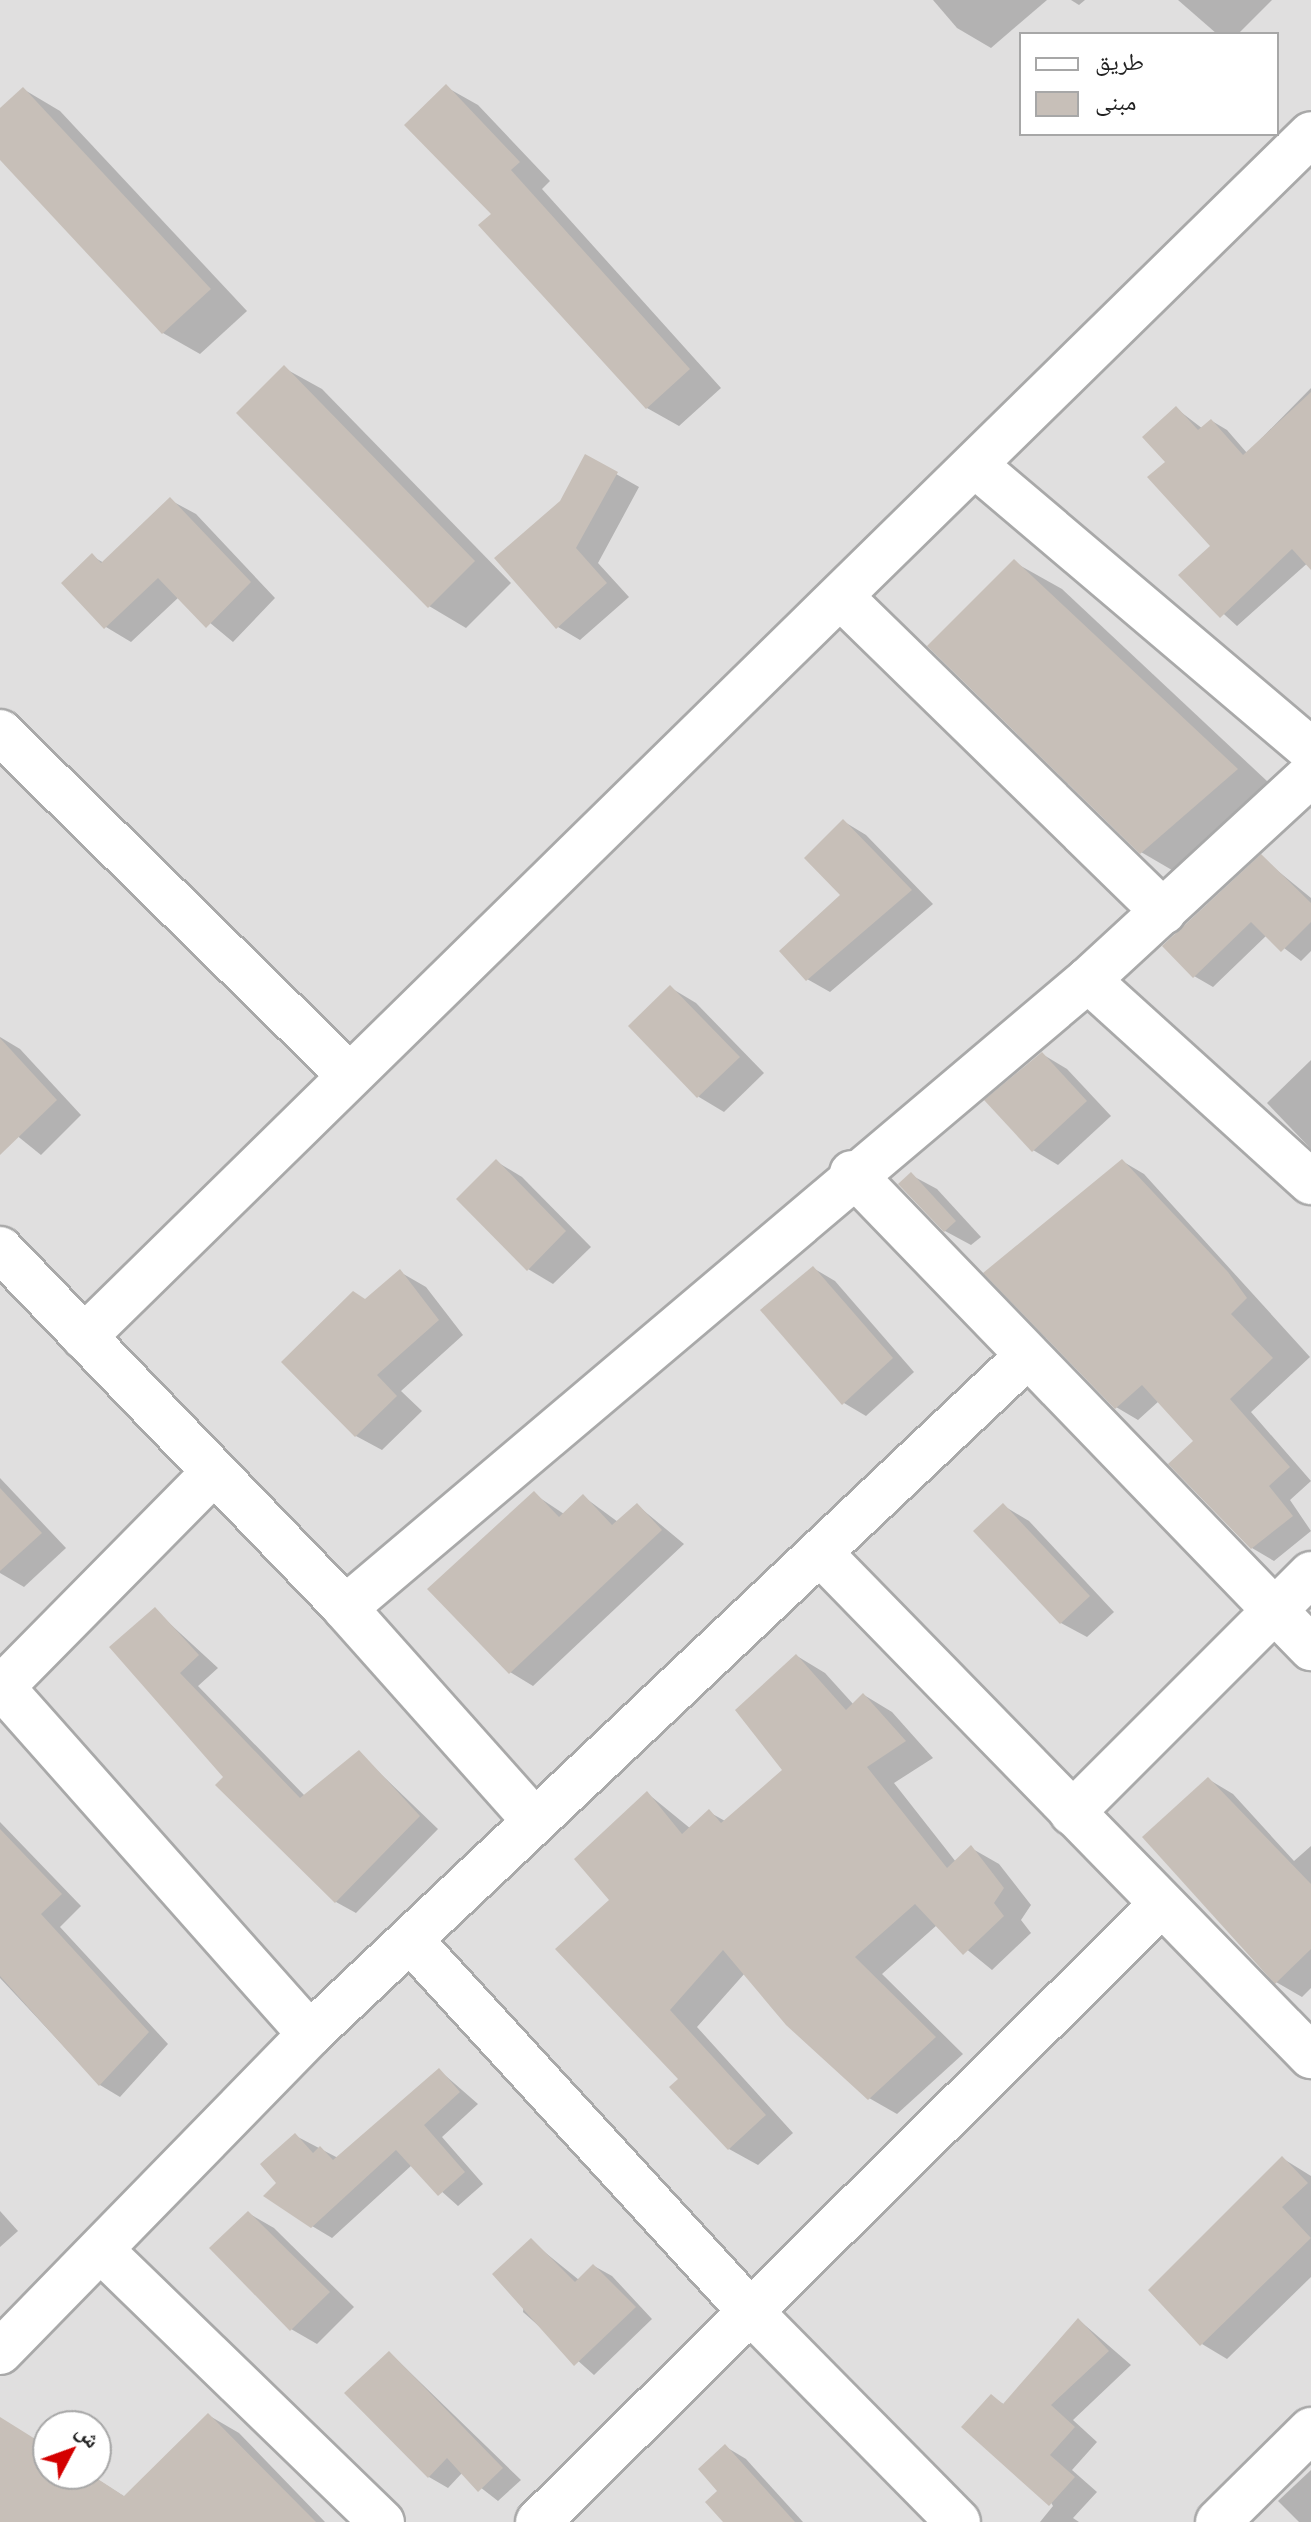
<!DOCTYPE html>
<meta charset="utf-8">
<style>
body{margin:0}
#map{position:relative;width:1311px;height:2522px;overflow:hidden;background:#f2efe9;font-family:"Archivo Narrow","Noto Naskh Arabic",sans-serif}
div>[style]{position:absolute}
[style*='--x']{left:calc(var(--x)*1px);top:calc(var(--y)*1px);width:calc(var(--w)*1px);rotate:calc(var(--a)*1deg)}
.residential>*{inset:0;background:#e0dfdf}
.shadow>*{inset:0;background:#0003}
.building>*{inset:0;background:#c7bfb8}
.roads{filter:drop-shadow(2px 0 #a9a9a9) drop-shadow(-2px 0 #a9a9a9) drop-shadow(0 2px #a9a9a9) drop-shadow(0 -2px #a9a9a9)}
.street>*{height:44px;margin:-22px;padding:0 22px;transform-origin:22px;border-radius:22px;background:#fff}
span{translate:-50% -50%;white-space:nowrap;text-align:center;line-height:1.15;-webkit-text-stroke:8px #fff;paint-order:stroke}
.legend{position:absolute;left:1019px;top:32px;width:260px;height:104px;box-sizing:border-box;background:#fff;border:2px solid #a7a7a7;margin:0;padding:10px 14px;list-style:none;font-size:24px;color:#222}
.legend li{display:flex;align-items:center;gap:16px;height:40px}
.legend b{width:40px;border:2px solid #a7a7a7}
.north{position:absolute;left:32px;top:2410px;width:80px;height:80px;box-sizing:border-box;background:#fff;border:2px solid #a7a7a7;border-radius:50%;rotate:49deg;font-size:22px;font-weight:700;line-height:32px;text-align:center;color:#222}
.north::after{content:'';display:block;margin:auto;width:28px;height:36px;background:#d40000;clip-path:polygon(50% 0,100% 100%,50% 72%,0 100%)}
</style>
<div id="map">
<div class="residential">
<div style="clip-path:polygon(evenodd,0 0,1311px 0,1311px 2522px,0 2522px,0 0,1021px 34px,1277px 34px,1277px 134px,1021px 134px,1021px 34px,0 0,48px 2426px,96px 2426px,96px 2474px,48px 2474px,48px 2426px)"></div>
</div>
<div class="shadow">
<div style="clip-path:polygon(933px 0,1047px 0,991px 48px,957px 28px)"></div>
<div style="clip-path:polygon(1071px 0,1085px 0,1079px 5px)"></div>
<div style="clip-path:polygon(1178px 0,1272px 0,1238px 34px,1217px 34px)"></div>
<div style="clip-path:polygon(446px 87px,478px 105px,550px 181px,542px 189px,721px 388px,679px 426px,647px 408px,494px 214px)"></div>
<div style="clip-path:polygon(23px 89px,60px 111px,247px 311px,200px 354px,163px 333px,0 157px,0 111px)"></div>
<div style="clip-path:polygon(284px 368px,322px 389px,511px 583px,466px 628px,429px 606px)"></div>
<div style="clip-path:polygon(1311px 388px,1311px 560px,1237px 626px,1181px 575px,1213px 547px,1168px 462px,1177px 409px,1203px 429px,1212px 421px,1227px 430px,1247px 453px)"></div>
<div style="clip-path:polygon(586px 457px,639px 487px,598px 563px,629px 597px,580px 640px,558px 627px,562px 502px)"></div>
<div style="clip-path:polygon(170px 500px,196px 514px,275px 598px,233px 642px,179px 597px,131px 642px,106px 627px,92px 556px,104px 563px)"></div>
<div style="clip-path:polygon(1014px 562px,1062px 589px,1284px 797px,1189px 880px,1141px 852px)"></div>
<div style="clip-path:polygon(843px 821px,866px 835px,933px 904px,830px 992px,807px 979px,843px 895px)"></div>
<div style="clip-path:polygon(1261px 857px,1311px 898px,1311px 951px,1301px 961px,1267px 935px,1213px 987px,1194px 976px)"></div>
<div style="clip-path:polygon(671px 988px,696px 1003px,764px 1073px,724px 1112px,699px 1097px,631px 1026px)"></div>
<div style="clip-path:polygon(0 1037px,20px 1049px,81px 1115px,41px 1155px,0 1122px)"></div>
<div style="clip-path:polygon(1042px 1054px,1067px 1069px,1111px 1116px,1058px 1165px,1033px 1150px)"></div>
<div style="clip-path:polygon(1311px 1060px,1311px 1149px,1267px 1103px)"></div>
<div style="clip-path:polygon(1122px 1161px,1144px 1174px,1310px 1357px,1251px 1412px,1311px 1481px,1290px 1500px,1311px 1531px,1274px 1561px,1252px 1548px,1196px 1441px,1159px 1401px,1138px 1420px,1116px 1407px)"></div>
<div style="clip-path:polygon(497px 1162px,522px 1177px,591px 1247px,553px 1284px,528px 1269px)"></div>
<div style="clip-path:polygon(911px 1175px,937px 1189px,981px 1237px,971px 1245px,945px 1231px)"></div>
<div style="clip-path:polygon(813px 1268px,835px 1281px,914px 1372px,866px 1416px,844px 1403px)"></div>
<div style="clip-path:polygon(400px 1272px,426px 1287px,463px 1335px,401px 1391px,422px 1411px,382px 1450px,356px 1436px,366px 1301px)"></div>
<div style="clip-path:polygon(0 1478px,66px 1548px,24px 1587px,0 1573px)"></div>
<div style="clip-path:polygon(534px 1494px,564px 1514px,584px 1497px,618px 1522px,637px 1505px,684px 1544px,533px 1686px,510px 1672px)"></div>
<div style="clip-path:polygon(1004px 1506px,1029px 1521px,1114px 1612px,1087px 1637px,1061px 1623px)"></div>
<div style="clip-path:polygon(155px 1610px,218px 1668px,198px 1686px,305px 1796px,359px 1753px,438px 1829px,356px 1913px,336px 1902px,112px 1648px)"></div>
<div style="clip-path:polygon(797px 1656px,825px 1673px,854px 1705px,864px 1695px,892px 1712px,933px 1758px,894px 1783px,956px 1862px,971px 1848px,999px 1864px,1031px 1905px,1021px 1920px,1031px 1933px,992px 1970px,937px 1925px,882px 1974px,963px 2054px,897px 2114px,869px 2098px,745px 1973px,697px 2027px,793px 2133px,758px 2165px,729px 2149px,680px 2079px,612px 1900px,647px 1793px,691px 1829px,709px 1812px,725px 1821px,784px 1770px)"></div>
<div style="clip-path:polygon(1208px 1779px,1233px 1794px,1294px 1861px,1311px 1846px,1311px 1988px,1302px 1997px,1276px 1982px)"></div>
<div style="clip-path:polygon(0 1822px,81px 1906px,60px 1927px,168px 2044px,120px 2097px,100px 2085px,0 1978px)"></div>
<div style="clip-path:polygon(439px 2070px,478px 2104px,442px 2137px,483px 2184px,458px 2206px,412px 2165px,332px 2238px,312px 2226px,279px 2183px,296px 2136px,338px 2158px)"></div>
<div style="clip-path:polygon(1282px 2158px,1311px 2176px,1311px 2277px,1227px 2359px,1202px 2344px)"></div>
<div style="clip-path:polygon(0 2211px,18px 2231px,0 2247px)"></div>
<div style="clip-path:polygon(248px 2213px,274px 2228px,354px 2307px,317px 2344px,291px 2329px)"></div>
<div style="clip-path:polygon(531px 2241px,579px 2280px,594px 2266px,612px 2276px,652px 2319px,594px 2375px,523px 2312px)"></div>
<div style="clip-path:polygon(1079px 2320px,1131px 2365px,1073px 2420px,1097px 2442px,1072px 2470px,1097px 2492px,1073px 2518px,1079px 2522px,1040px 2522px,1053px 2506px,992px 2397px,1005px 2405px)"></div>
<div style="clip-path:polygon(390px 2353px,521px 2480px,498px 2501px,462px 2473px,448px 2488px,429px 2477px)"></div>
<div style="clip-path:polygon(208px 2415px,239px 2433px,325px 2522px,0 2522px,0 2442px,48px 2448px,48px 2474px,89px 2474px,125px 2497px)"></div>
<div style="clip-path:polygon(726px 2447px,746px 2459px,803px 2522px,726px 2522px)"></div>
<div style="clip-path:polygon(1311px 2470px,1311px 2522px,1299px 2522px,1278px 2501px)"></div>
</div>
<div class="building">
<div style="clip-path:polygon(446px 84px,520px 162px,511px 170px,690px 369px,646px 409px,478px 225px,491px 214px,404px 125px)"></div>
<div style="clip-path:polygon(23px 87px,211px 289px,162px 334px,0 160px,0 108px)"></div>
<div style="clip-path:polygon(284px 365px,475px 561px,428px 608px,236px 413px)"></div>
<div style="clip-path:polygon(1311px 392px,1311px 570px,1292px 549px,1220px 618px,1178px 575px,1210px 546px,1147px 477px,1165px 462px,1142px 437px,1176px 406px,1198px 430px,1211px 419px,1243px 455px)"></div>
<div style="clip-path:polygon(585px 454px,618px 472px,576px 548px,607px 583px,556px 629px,494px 558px,560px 501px)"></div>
<div style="clip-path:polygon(170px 497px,251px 582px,206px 628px,158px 578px,104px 629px,61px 583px,92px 553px,101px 563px)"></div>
<div style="clip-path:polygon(1014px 559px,1238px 769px,1140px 854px,927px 646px)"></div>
<div style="clip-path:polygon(843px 819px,912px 890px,806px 981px,779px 951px,840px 895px,804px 858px)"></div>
<div style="clip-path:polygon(1261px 854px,1311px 903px,1311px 922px,1281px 952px,1251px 922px,1193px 978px,1162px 946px)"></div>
<div style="clip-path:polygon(670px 985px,740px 1057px,697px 1098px,628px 1026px)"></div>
<div style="clip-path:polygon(0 1038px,57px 1100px,0 1155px)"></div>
<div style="clip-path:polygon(1042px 1052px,1087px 1101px,1032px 1152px,984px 1100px)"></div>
<div style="clip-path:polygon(496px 1159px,566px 1231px,527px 1271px,456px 1199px)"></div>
<div style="clip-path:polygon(1122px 1159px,1228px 1272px,1247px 1298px,1231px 1314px,1273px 1358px,1230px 1399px,1290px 1467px,1269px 1486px,1293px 1516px,1251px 1549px,1168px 1464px,1193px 1441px,1142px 1385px,1115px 1409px,983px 1273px)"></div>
<div style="clip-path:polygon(911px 1172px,956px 1221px,944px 1232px,898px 1184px)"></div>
<div style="clip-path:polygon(813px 1266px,893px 1358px,842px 1405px,760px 1310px)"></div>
<div style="clip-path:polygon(400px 1269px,439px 1320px,377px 1375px,397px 1396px,355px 1437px,281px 1362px,353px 1291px,365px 1299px)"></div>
<div style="clip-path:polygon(0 1488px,42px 1533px,0 1571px)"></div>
<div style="clip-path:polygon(534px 1491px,559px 1517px,583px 1494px,612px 1525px,637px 1503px,662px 1530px,509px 1674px,427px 1589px)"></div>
<div style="clip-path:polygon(1003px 1503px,1090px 1596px,1060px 1624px,973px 1531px)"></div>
<div style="clip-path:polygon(155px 1607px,199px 1655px,180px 1673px,300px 1798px,359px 1750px,420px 1816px,335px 1903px,215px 1785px,223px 1777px,109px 1647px)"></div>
<div style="clip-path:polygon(796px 1654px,846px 1710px,863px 1693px,906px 1741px,867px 1767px,947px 1868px,971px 1845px,1004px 1888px,994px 1903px,1004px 1916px,963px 1955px,915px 1904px,855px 1957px,936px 2037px,868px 2100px,786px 2025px,723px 1950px,670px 2010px,766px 2115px,728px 2150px,669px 2087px,678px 2079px,555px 1949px,609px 1900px,574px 1859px,647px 1791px,682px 1834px,709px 1809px,721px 1823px,782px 1770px,735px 1710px)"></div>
<div style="clip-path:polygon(1208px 1777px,1311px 1884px,1311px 1949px,1275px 1984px,1142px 1837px)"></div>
<div style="clip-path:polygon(0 1829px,62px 1894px,41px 1914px,149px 2032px,99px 2086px,0 1976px)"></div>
<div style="clip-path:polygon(439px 2068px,460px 2092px,424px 2125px,465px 2172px,438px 2196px,396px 2150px,311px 2228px,263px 2196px,276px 2183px,260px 2164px,295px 2133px,313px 2153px,320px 2146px,333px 2160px)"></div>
<div style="clip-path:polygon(1282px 2156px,1308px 2183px,1282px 2207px,1311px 2238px,1200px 2346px,1148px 2290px)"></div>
<div style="clip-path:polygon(248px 2211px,330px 2292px,290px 2331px,209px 2248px)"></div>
<div style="clip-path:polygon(531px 2238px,575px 2282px,593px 2264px,636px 2307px,574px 2366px,492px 2274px)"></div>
<div style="clip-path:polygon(1078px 2318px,1109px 2351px,1051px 2405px,1075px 2427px,1050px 2455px,1075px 2477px,1049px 2506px,961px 2427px,991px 2394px,1003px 2404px)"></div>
<div style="clip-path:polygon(389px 2351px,503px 2468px,478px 2492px,447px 2458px,428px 2478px,344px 2393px)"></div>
<div style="clip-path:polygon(208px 2413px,316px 2522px,0 2522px,0 2417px,48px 2447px,48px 2474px,90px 2474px,124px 2496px)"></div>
<div style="clip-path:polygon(725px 2444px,795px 2522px,723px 2522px,705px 2502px,717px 2491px,698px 2469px)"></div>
</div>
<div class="roads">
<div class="street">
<div style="--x:976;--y:466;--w:439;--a:40.3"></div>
<div style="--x:843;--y:599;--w:448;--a:44.3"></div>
<div style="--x:0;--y:732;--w:487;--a:44.5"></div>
<div style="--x:1088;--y:980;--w:301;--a:42.2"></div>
<div style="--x:852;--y:1173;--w:661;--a:45.98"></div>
<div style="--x:0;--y:1249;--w:498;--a:46.1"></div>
<div style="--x:345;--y:1608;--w:284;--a:48.3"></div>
<div style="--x:84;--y:1337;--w:1718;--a:-44.43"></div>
<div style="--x:821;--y:1554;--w:702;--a:45.69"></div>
<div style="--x:345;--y:1608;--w:973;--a:-40.21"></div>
<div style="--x:1088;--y:980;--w:304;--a:-42.7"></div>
<div style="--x:0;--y:1685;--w:467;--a:48.4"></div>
<div style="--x:0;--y:1689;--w:305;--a:-45.4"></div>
<div style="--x:1072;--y:1813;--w:338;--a:-45"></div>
<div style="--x:411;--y:1941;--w:499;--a:47.5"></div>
<div style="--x:748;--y:2309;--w:299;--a:45.4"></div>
<div style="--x:104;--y:2253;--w:387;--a:44.1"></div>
<div style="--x:0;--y:2352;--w:444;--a:-45.7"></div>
<div style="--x:310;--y:2034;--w:983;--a:-43.39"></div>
<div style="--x:538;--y:2522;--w:874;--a:-44.72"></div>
<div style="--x:1218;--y:2522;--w:131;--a:-44.7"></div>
</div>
</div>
<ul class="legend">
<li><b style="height:10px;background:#fff"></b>طريق</li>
<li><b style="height:22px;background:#c7bfb8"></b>مبنى</li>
</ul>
<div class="north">ش</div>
</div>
